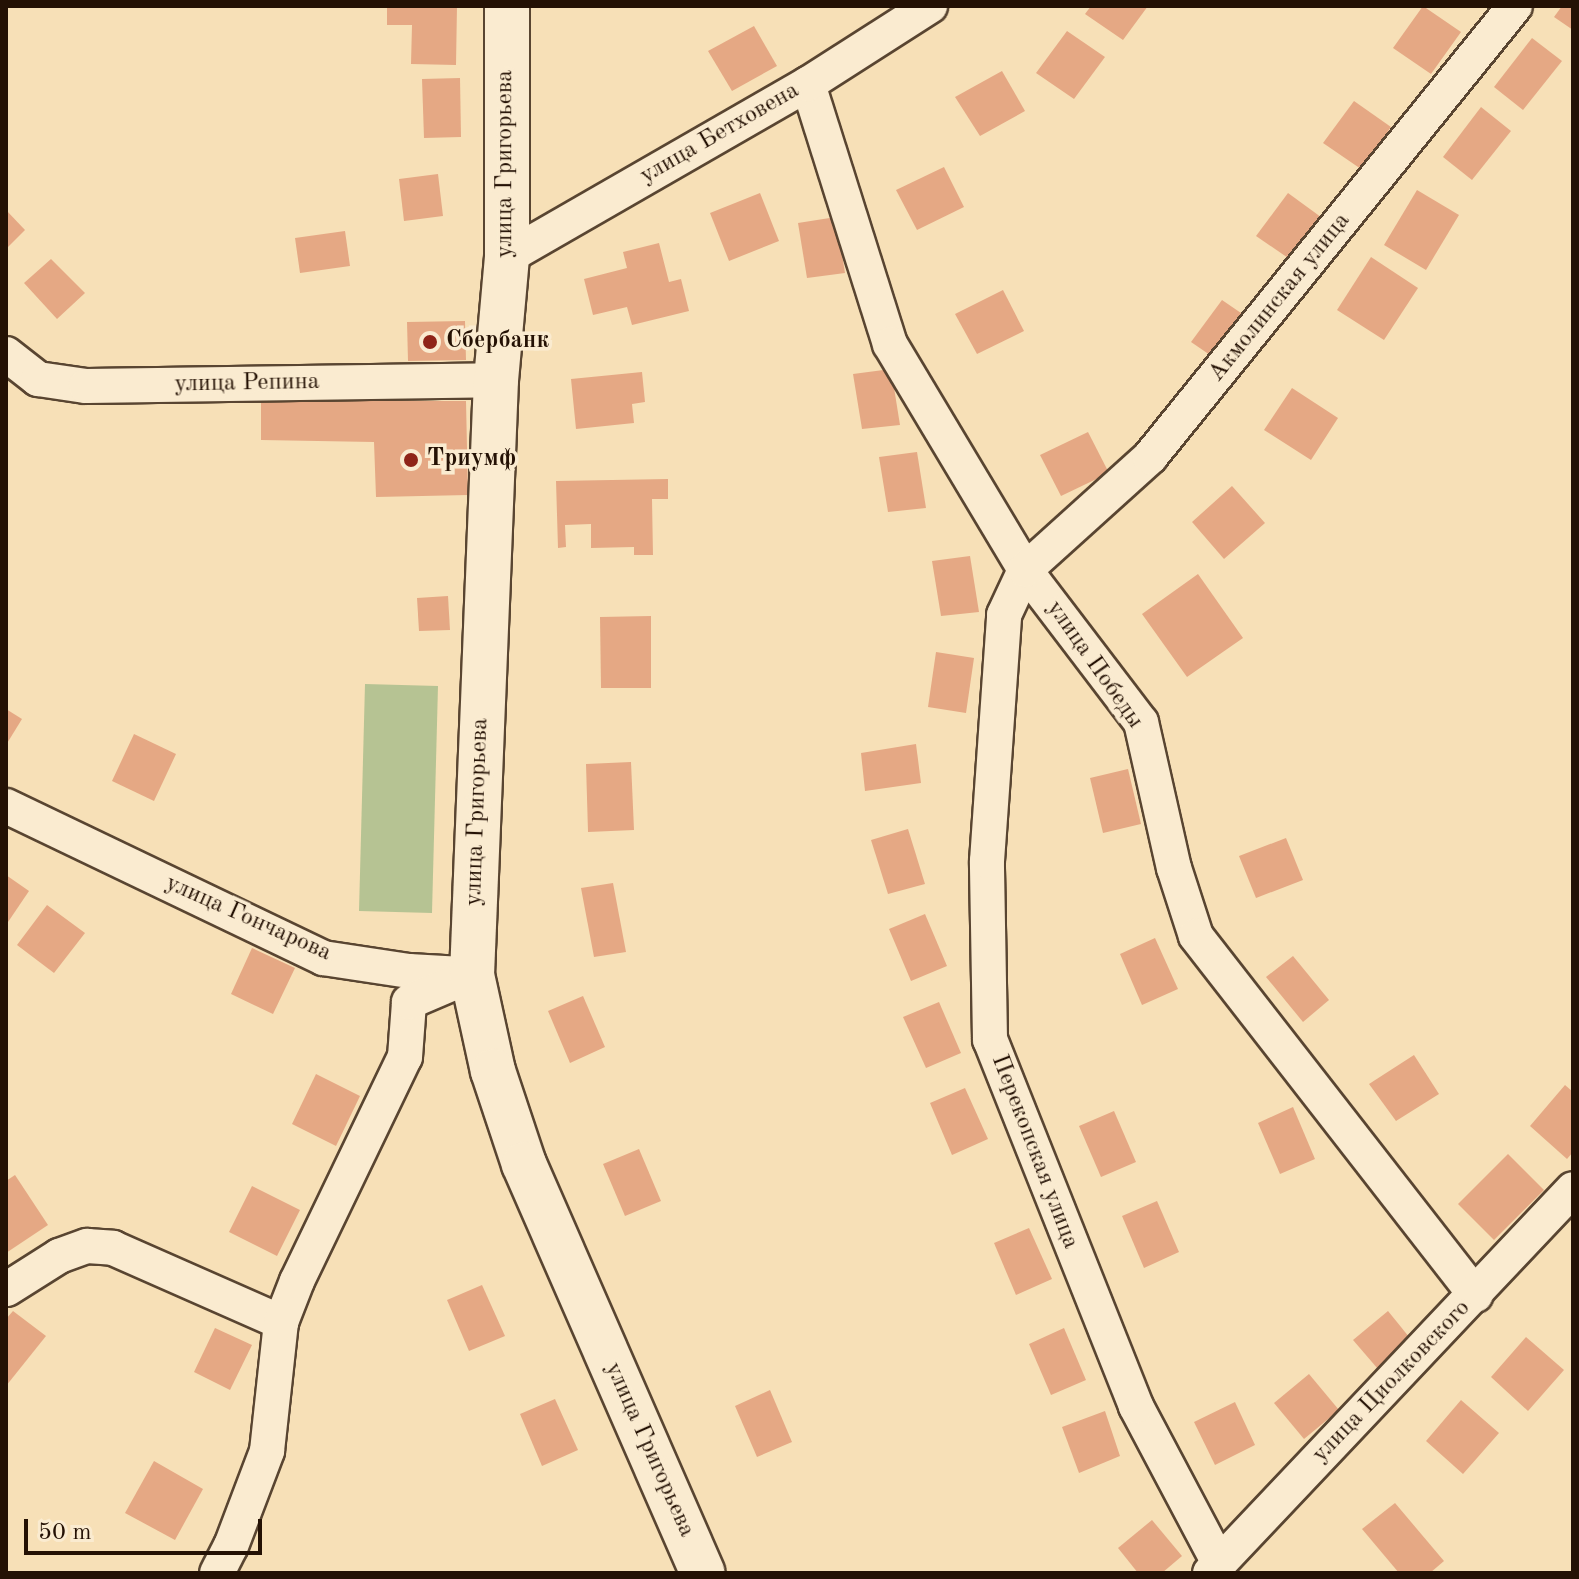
<!DOCTYPE html>
<meta charset="utf-8">
<style>
body{margin:0}
#map{position:relative;width:1579px;height:1579px;overflow:hidden;background:#f7e0b7;font-family:"Old Standard TT",serif}
div>[style]{position:absolute}
[style*='--x']{left:calc(var(--x)*1px);top:calc(var(--y)*1px);width:calc(var(--w)*1px);rotate:calc(var(--a)*1deg)}
.green>*{inset:0;background:#b6c393}
.building>*{inset:0;background:#e5a884}
.roads{filter:drop-shadow(2px 0 #594531) drop-shadow(-2px 0 #594531) drop-shadow(0 2px #594531) drop-shadow(0 -2px #594531)}
.minor>*{height:34px;margin:-17px;padding:0 17px;transform-origin:17px;border-radius:17px;background:#faebd0}
.secondary>*{height:44px;margin:-22px;padding:0 22px;transform-origin:22px;border-radius:22px;background:#faebd0}
.dots>*{width:22px;height:22px;translate:-50% -50%;box-sizing:border-box;border:4px solid #faebd0;border-radius:50%}
span{translate:-50% -50%;white-space:nowrap;text-align:center;line-height:1.15;-webkit-text-stroke:7px #faebd0;paint-order:stroke}
.street-label{font-size:24px;color:#241104}
.poi-label{font-size:24px;color:#241104;font-weight:700}
.left{translate:0 -50%;text-align:left}
.frame{position:absolute;inset:0;border:8px solid #241104;pointer-events:none}
.scale{position:absolute;left:24px;top:1519px;width:238px;height:36px;box-sizing:border-box;border:4px solid #241104;border-top:0;padding-left:10px;font-size:24px;line-height:28px;white-space:nowrap;color:#241104;-webkit-text-stroke:6px #faebd0;paint-order:stroke}
</style>
<div id="map">
<div class="green">
<div style="clip-path:polygon(365px 684px,438px 686px,432px 913px,359px 911px)"></div>
</div>
<div class="building">
<div style="clip-path:polygon(387px 6px,457px 6px,456px 65px,411px 64px,412px 25px,387px 25px)"></div>
<div style="clip-path:polygon(1091px 6px,1148px 6px,1123px 40px,1085px 14px)"></div>
<div style="clip-path:polygon(1423px 6px,1461px 32px,1431px 74px,1393px 48px)"></div>
<div style="clip-path:polygon(1562px 6px,1573px 6px,1573px 30px,1554px 17px)"></div>
<div style="clip-path:polygon(754px 26px,777px 66px,732px 91px,708px 51px)"></div>
<div style="clip-path:polygon(1067px 31px,1105px 57px,1074px 99px,1036px 73px)"></div>
<div style="clip-path:polygon(1532px 38px,1562px 61px,1523px 110px,1494px 87px)"></div>
<div style="clip-path:polygon(1002px 71px,1025px 111px,980px 136px,955px 97px)"></div>
<div style="clip-path:polygon(460px 78px,461px 137px,424px 138px,422px 79px)"></div>
<div style="clip-path:polygon(1354px 101px,1391px 127px,1361px 169px,1323px 143px)"></div>
<div style="clip-path:polygon(1481px 107px,1511px 131px,1472px 180px,1443px 157px)"></div>
<div style="clip-path:polygon(944px 167px,964px 207px,917px 230px,896px 190px)"></div>
<div style="clip-path:polygon(438px 174px,443px 216px,404px 221px,399px 179px)"></div>
<div style="clip-path:polygon(1417px 190px,1459px 215px,1426px 270px,1384px 245px)"></div>
<div style="clip-path:polygon(760px 193px,779px 241px,729px 261px,710px 213px)"></div>
<div style="clip-path:polygon(1288px 193px,1325px 220px,1294px 262px,1256px 236px)"></div>
<div style="clip-path:polygon(6px 210px,25px 230px,6px 249px)"></div>
<div style="clip-path:polygon(836px 217px,845px 273px,807px 278px,798px 223px)"></div>
<div style="clip-path:polygon(345px 231px,350px 266px,300px 273px,295px 238px)"></div>
<div style="clip-path:polygon(659px 243px,669px 282px,681px 279px,689px 311px,632px 325px,627px 307px,593px 315px,584px 279px,627px 268px,623px 252px)"></div>
<div style="clip-path:polygon(1371px 257px,1418px 288px,1384px 340px,1337px 310px)"></div>
<div style="clip-path:polygon(51px 259px,85px 293px,57px 319px,24px 283px)"></div>
<div style="clip-path:polygon(1003px 290px,1024px 331px,977px 354px,955px 314px)"></div>
<div style="clip-path:polygon(1222px 300px,1260px 326px,1229px 368px,1191px 342px)"></div>
<div style="clip-path:polygon(465px 321px,466px 360px,408px 361px,407px 322px)"></div>
<div style="clip-path:polygon(891px 369px,900px 425px,862px 429px,853px 374px)"></div>
<div style="clip-path:polygon(642px 372px,645px 402px,632px 404px,634px 423px,576px 429px,571px 379px)"></div>
<div style="clip-path:polygon(1292px 388px,1338px 418px,1311px 460px,1264px 430px)"></div>
<div style="clip-path:polygon(261px 401px,466px 401px,468px 495px,376px 497px,374px 442px,261px 440px)"></div>
<div style="clip-path:polygon(1088px 432px,1109px 473px,1061px 496px,1040px 455px)"></div>
<div style="clip-path:polygon(917px 452px,926px 508px,888px 512px,879px 457px)"></div>
<div style="clip-path:polygon(668px 479px,668px 499px,652px 499px,653px 555px,634px 555px,634px 547px,591px 548px,591px 524px,565px 525px,566px 547px,558px 548px,556px 481px)"></div>
<div style="clip-path:polygon(1232px 486px,1265px 523px,1224px 559px,1192px 522px)"></div>
<div style="clip-path:polygon(970px 556px,979px 612px,941px 616px,932px 561px)"></div>
<div style="clip-path:polygon(1198px 574px,1243px 638px,1187px 677px,1142px 614px)"></div>
<div style="clip-path:polygon(448px 596px,450px 630px,419px 631px,417px 598px)"></div>
<div style="clip-path:polygon(651px 616px,651px 688px,601px 688px,600px 617px)"></div>
<div style="clip-path:polygon(936px 652px,974px 658px,966px 713px,928px 707px)"></div>
<div style="clip-path:polygon(6px 709px,22px 719px,6px 745px)"></div>
<div style="clip-path:polygon(134px 734px,176px 754px,154px 801px,112px 781px)"></div>
<div style="clip-path:polygon(916px 744px,921px 783px,865px 791px,861px 753px)"></div>
<div style="clip-path:polygon(631px 762px,634px 830px,588px 832px,586px 764px)"></div>
<div style="clip-path:polygon(1128px 769px,1141px 824px,1103px 833px,1090px 778px)"></div>
<div style="clip-path:polygon(908px 829px,925px 884px,888px 894px,871px 840px)"></div>
<div style="clip-path:polygon(1286px 838px,1303px 880px,1256px 898px,1239px 856px)"></div>
<div style="clip-path:polygon(6px 875px,29px 891px,6px 925px)"></div>
<div style="clip-path:polygon(613px 883px,626px 952px,594px 957px,581px 888px)"></div>
<div style="clip-path:polygon(47px 905px,85px 933px,54px 973px,17px 945px)"></div>
<div style="clip-path:polygon(925px 914px,947px 966px,911px 981px,889px 929px)"></div>
<div style="clip-path:polygon(1155px 938px,1178px 989px,1142px 1005px,1120px 954px)"></div>
<div style="clip-path:polygon(252px 948px,295px 968px,273px 1014px,231px 994px)"></div>
<div style="clip-path:polygon(1293px 956px,1329px 1000px,1303px 1022px,1266px 977px)"></div>
<div style="clip-path:polygon(583px 996px,605px 1047px,570px 1063px,548px 1011px)"></div>
<div style="clip-path:polygon(939px 1002px,961px 1053px,926px 1068px,903px 1017px)"></div>
<div style="clip-path:polygon(1414px 1055px,1439px 1094px,1396px 1121px,1369px 1084px)"></div>
<div style="clip-path:polygon(316px 1074px,360px 1096px,336px 1146px,292px 1124px)"></div>
<div style="clip-path:polygon(1565px 1085px,1573px 1092px,1573px 1152px,1567px 1159px,1530px 1126px)"></div>
<div style="clip-path:polygon(965px 1088px,988px 1139px,952px 1155px,930px 1103px)"></div>
<div style="clip-path:polygon(1293px 1107px,1315px 1159px,1280px 1174px,1258px 1123px)"></div>
<div style="clip-path:polygon(1114px 1111px,1136px 1162px,1101px 1177px,1079px 1126px)"></div>
<div style="clip-path:polygon(639px 1149px,661px 1201px,625px 1216px,603px 1164px)"></div>
<div style="clip-path:polygon(1508px 1154px,1544px 1190px,1494px 1240px,1458px 1204px)"></div>
<div style="clip-path:polygon(15px 1175px,48px 1225px,6px 1253px,6px 1181px)"></div>
<div style="clip-path:polygon(252px 1186px,300px 1210px,277px 1256px,229px 1232px)"></div>
<div style="clip-path:polygon(1157px 1201px,1179px 1252px,1144px 1268px,1122px 1216px)"></div>
<div style="clip-path:polygon(1029px 1228px,1052px 1279px,1016px 1295px,994px 1243px)"></div>
<div style="clip-path:polygon(482px 1285px,505px 1336px,469px 1351px,447px 1300px)"></div>
<div style="clip-path:polygon(13px 1311px,46px 1336px,6px 1386px,6px 1319px)"></div>
<div style="clip-path:polygon(1388px 1311px,1418px 1348px,1384px 1376px,1353px 1340px)"></div>
<div style="clip-path:polygon(215px 1328px,252px 1345px,230px 1390px,194px 1372px)"></div>
<div style="clip-path:polygon(1064px 1328px,1086px 1380px,1051px 1395px,1029px 1344px)"></div>
<div style="clip-path:polygon(1526px 1337px,1564px 1370px,1528px 1411px,1491px 1377px)"></div>
<div style="clip-path:polygon(1309px 1374px,1339px 1410px,1304px 1439px,1274px 1403px)"></div>
<div style="clip-path:polygon(770px 1390px,792px 1442px,757px 1457px,735px 1406px)"></div>
<div style="clip-path:polygon(555px 1399px,578px 1450px,542px 1466px,520px 1414px)"></div>
<div style="clip-path:polygon(1461px 1400px,1499px 1433px,1463px 1474px,1426px 1441px)"></div>
<div style="clip-path:polygon(1235px 1402px,1255px 1445px,1215px 1465px,1194px 1422px)"></div>
<div style="clip-path:polygon(1105px 1411px,1120px 1456px,1079px 1473px,1062px 1427px)"></div>
<div style="clip-path:polygon(154px 1461px,203px 1489px,175px 1540px,125px 1513px)"></div>
<div style="clip-path:polygon(1395px 1503px,1444px 1561px,1430px 1573px,1399px 1573px,1362px 1529px)"></div>
<div style="clip-path:polygon(1152px 1520px,1182px 1556px,1162px 1573px,1138px 1573px,1118px 1548px)"></div>
</div>
<div class="roads">
<div class="minor">
<div style="--x:808;--y:84;--w:273;--a:72.5"></div>
<div style="--x:890;--y:344;--w:263;--a:59.1"></div>
<div style="--x:1025;--y:570;--w:191;--a:52.7"></div>
<div style="--x:1141;--y:722;--w:150;--a:77.3"></div>
<div style="--x:1174;--y:868;--w:71;--a:72.1"></div>
<div style="--x:1196;--y:936;--w:455;--a:52.1"></div>
<div style="--x:507;--y:257;--w:347;--a:-29.9"></div>
<div style="--x:808;--y:84;--w:145;--a:-32.6"></div>
<div style="--x:6;--y:354;--w:41;--a:38"></div>
<div style="--x:38;--y:379;--w:49;--a:8.3"></div>
<div style="--x:86;--y:386;--w:410;--a:-0.8"></div>
<div style="--x:6;--y:806;--w:352;--a:25.6"></div>
<div style="--x:323;--y:958;--w:87;--a:8.6"></div>
<div style="--x:409;--y:971;--w:53;--a:3.2"></div>
<div style="--x:7;--y:1289;--w:62;--a:-32.4"></div>
<div style="--x:59;--y:1256;--w:30;--a:-20"></div>
<div style="--x:87;--y:1246;--w:26;--a:4"></div>
<div style="--x:113;--y:1248;--w:184;--a:23.8"></div>
<div style="--x:1219;--y:1563;--w:178;--a:-117.9"></div>
<div style="--x:1136;--y:1406;--w:394;--a:-111.7"></div>
<div style="--x:990;--y:1040;--w:179;--a:-91"></div>
<div style="--x:987;--y:861;--w:247;--a:-86"></div>
<div style="--x:1004;--y:615;--w:50;--a:-65"></div>
<div style="--x:1025;--y:570;--w:169;--a:-42.1"></div>
<div style="--x:1150;--y:457;--w:580;--a:-51.02"></div>
<div style="--x:217;--y:1573;--w:30;--a:-63"></div>
<div style="--x:231;--y:1546;--w:102;--a:-69.2"></div>
<div style="--x:267;--y:1451;--w:130;--a:-83.8"></div>
<div style="--x:281;--y:1322;--w:44;--a:-68.7"></div>
<div style="--x:297;--y:1281;--w:249;--a:-64.3"></div>
<div style="--x:405;--y:1057;--w:55;--a:-85.8"></div>
<div style="--x:409;--y:1002;--w:69;--a:-23.2"></div>
<div style="--x:1210;--y:1573;--w:528;--a:-46.61"></div>
</div>
<div class="secondary">
<div style="--x:507;--y:6;--w:251;--a:90"></div>
<div style="--x:507;--y:257;--w:123;--a:95.1"></div>
<div style="--x:496;--y:380;--w:595;--a:92.31"></div>
<div style="--x:472;--y:975;--w:98;--a:77.7"></div>
<div style="--x:493;--y:1071;--w:98;--a:71.6"></div>
<div style="--x:524;--y:1164;--w:446;--a:66.4"></div>
</div>
</div>
<div class="dots">
<div style="left:430px;top:342px;background:#8f2418"></div>
<div style="left:411px;top:460px;background:#8f2418"></div>
</div>
<div class="street-label">
<span style="left:720px;top:134px;rotate:-30deg">улица Бетховена</span>
<span style="left:506px;top:164px;rotate:-90deg">улица Григорьева</span>
<span style="left:1280px;top:298px;rotate:-51deg">Акмолинская улица</span>
<span style="left:247px;top:384px;rotate:-1deg">улица Репина</span>
<span style="left:1094px;top:665px;rotate:55deg">улица Победы</span>
<span style="left:478px;top:812px;rotate:-88deg">улица Григорьева</span>
<span style="left:248px;top:919px;rotate:24deg">улица Гончарова</span>
<span style="left:1034px;top:1152px;rotate:69deg">Перекопская улица</span>
<span style="left:1392px;top:1382px;rotate:-46deg">улица Циолковского</span>
<span style="left:649px;top:1450px;rotate:66deg">улица Григорьева</span>
</div>
<div class="poi-label">
<span class="left" style="left:446px;top:342px">Сбербанк</span>
<span class="left" style="left:427px;top:460px">Триумф</span>
</div>
<div class="frame"></div>
<div class="scale">50 m</div>
</div>
